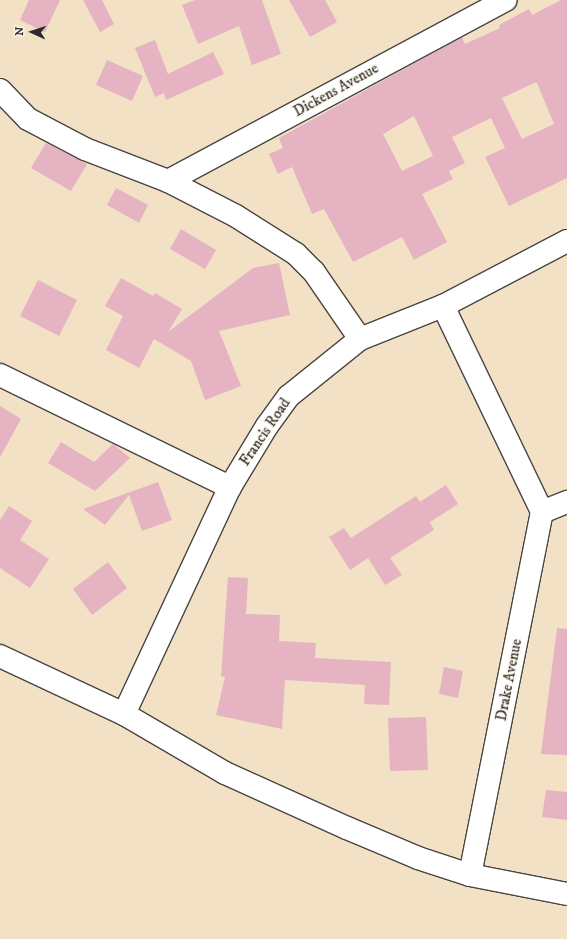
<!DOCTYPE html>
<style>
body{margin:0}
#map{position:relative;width:567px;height:939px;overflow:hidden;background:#f2e1c4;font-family:"IM FELL DW Pica",serif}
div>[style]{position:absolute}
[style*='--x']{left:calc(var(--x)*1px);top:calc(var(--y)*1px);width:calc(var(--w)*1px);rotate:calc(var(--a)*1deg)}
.building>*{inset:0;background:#e6b3c3}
.roads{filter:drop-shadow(1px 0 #494642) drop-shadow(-1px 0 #494642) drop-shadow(0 1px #494642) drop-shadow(0 -1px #494642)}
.minor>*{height:22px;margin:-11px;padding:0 11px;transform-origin:11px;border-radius:11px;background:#fff}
span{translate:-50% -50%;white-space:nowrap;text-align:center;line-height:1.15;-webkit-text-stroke:3px #fbf7ec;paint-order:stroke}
.street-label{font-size:15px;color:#2b2b2b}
.north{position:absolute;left:12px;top:12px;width:40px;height:40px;-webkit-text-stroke:3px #fbf7ec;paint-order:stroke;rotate:273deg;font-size:11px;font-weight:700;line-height:16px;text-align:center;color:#2b2b2b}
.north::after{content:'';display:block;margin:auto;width:14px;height:18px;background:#2b2b2b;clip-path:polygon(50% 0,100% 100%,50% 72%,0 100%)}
</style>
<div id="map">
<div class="building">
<div style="clip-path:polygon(29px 0,60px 0,45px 32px,20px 20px)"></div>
<div style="clip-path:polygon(83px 0,102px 0,114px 24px,100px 32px)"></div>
<div style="clip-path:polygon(195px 0,262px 0,281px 54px,252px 65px,239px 26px,198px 44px,182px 5px)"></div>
<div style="clip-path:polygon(289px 0,325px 0,337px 22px,310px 37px)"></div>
<div style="clip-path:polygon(evenodd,561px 0,567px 0,567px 178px,509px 206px,485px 157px,505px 148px,491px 118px,452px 137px,465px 163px,449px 171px,453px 179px,422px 194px,447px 242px,414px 260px,402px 237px,353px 262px,324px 209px,312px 214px,292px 167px,278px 174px,269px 154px,283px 148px,279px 138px,462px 37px,465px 44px,500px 28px,499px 25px,529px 9px,532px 15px,561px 0,534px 83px,537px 83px,554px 124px,522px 139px,502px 98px,534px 83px,561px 0,414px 116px,433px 156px,402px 171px,383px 134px,414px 116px)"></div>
<div style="clip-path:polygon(155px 40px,168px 74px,213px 52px,224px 74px,166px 100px,164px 93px,155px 97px,135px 48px)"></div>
<div style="clip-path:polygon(107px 60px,143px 76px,132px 101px,96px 85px)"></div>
<div style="clip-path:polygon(46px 143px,87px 164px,71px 191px,31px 168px)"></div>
<div style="clip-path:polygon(116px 188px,148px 205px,139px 223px,107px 205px)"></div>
<div style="clip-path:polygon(181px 229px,216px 250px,205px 269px,170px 249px)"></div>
<div style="clip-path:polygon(279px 263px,290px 315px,219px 331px,241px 386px,205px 400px,191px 361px,154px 339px,139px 368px,106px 350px,123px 316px,105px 306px,121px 278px,153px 296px,155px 293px,182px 309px,168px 332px,253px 268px)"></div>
<div style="clip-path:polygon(38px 280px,77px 300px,59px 336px,20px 316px)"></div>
<div style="clip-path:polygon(0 406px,21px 419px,0 457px)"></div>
<div style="clip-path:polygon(61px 442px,94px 462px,113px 444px,130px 458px,95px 491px,48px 463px)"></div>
<div style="clip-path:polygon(158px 482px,172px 520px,142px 531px,129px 495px,105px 525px,83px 509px)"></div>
<div style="clip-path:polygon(446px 485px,458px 504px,430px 522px,434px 530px,390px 558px,402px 575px,385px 585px,368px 558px,350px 570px,329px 537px,344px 528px,351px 538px,416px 496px,420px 502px)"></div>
<div style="clip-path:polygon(9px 506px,32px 521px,20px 540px,49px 559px,30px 588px,0 568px,0 520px)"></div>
<div style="clip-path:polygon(108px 562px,127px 588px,92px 615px,73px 589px)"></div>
<div style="clip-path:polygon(228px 577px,248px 578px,246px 614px,280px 615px,279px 641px,316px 643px,315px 658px,391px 662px,389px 705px,364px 704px,365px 685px,285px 680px,282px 729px,216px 715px,225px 677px,221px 676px)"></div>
<div style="clip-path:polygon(557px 628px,567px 629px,567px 755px,541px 754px)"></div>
<div style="clip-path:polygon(444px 667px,463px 671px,458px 698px,439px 694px)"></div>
<div style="clip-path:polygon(426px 717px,428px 770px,390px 771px,388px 718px)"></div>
<div style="clip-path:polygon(546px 790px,567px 792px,567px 820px,542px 817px)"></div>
</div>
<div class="roads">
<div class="minor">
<div style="--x:0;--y:90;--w:40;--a:46"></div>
<div style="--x:28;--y:119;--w:64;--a:27.8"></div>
<div style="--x:85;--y:149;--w:89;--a:21.1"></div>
<div style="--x:168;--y:181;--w:76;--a:27.2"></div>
<div style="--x:236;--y:216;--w:71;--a:32.3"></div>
<div style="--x:296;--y:254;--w:25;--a:45"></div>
<div style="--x:314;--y:272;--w:81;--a:55.5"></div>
<div style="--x:168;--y:181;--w:383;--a:-28.2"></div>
<div style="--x:443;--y:306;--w:229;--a:64.3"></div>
<div style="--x:0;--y:375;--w:256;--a:26"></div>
<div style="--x:0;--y:656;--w:137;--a:25.1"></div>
<div style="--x:124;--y:714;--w:117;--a:30.3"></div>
<div style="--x:225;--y:773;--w:134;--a:24.3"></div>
<div style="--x:347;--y:828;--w:77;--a:22.9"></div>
<div style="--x:418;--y:858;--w:55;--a:18.1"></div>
<div style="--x:470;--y:875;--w:99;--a:11.1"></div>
<div style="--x:124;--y:714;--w:251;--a:-65"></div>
<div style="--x:230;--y:487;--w:71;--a:-58.8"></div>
<div style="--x:267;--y:426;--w:37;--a:-54"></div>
<div style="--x:289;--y:396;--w:91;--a:-38.8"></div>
<div style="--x:360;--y:339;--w:89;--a:-21.7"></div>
<div style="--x:443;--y:306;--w:140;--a:-27.7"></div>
<div style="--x:470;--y:875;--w:370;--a:-78.8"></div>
<div style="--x:542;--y:512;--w:27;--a:-22"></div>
</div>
</div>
<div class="street-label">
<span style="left:336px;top:90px;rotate:-29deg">Dickens Avenue</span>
<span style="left:265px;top:432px;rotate:-56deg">Francis Road</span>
<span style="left:509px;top:680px;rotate:-79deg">Drake Avenue</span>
</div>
<div class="north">N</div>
</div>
